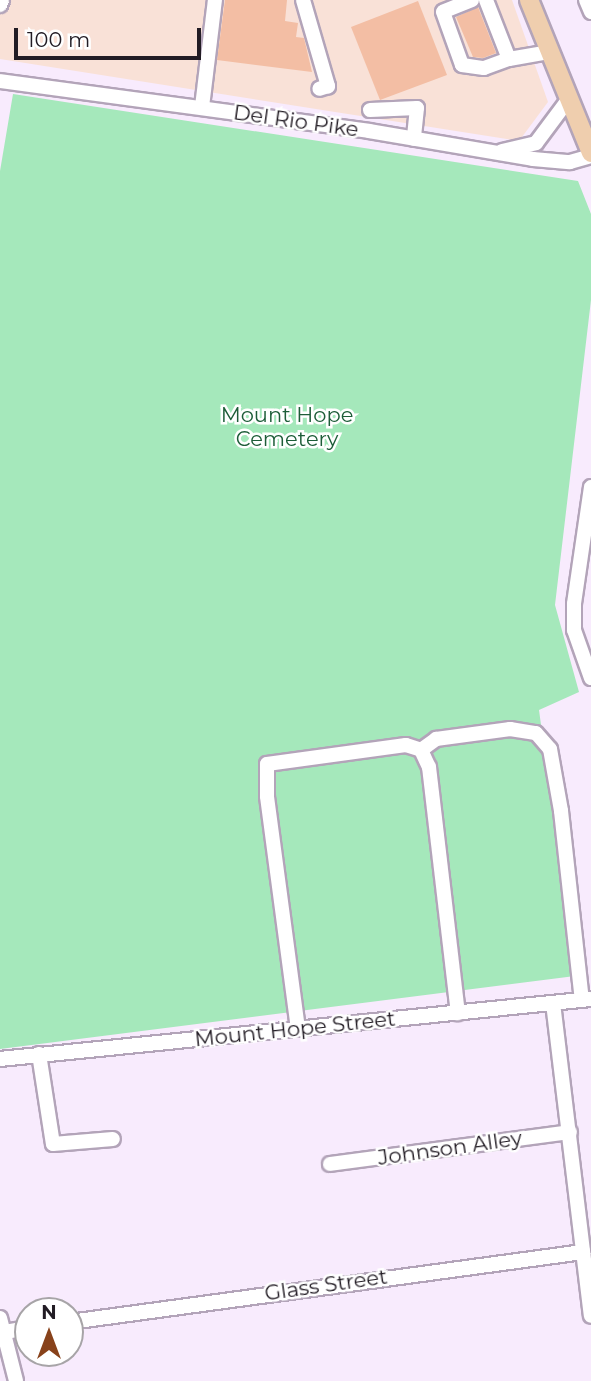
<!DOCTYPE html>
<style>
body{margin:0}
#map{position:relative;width:591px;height:1381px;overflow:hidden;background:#f8ebfd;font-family:Montserrat,sans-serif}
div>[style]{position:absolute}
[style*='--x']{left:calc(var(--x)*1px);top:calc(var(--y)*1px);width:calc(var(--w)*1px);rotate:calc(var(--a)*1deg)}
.commercial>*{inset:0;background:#f9e1d7}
.green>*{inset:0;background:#a5e8bb}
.building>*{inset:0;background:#f3bea4}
.roads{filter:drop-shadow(2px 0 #b3a4b9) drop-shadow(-2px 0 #b3a4b9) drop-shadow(0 2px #b3a4b9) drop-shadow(0 -2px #b3a4b9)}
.minor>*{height:14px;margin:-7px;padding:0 7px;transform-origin:7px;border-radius:7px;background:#fff}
.major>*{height:18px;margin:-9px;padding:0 9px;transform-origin:9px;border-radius:9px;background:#efceae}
span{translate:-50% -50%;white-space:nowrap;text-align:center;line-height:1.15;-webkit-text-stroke:5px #fff;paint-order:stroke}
.street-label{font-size:21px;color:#221c24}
.park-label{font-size:21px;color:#1d5d38}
.north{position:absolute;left:14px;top:1297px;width:70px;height:70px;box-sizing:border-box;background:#fff;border:2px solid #a7a4a7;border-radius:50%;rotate:0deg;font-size:19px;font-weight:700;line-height:28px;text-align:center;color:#221c24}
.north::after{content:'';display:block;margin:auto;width:24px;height:32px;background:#88421b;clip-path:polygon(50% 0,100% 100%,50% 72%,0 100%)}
.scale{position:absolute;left:14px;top:28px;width:187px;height:32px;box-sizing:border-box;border:4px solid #221c24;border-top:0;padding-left:9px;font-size:21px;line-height:24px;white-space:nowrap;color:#221c24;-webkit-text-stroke:5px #fff;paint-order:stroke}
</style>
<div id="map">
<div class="commercial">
<div style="clip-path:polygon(0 0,512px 0,548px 102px,519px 141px,0 59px)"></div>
</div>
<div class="green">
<div style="clip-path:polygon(13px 94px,578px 181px,591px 214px,591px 300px,555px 605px,579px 692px,539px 710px,575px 976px,0 1049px,0 171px)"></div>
</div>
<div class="building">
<div style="clip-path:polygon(225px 0,287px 0,285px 21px,298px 23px,296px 37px,304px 38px,312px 72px,217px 60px)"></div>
<div style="clip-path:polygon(418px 1px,447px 75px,380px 100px,351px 27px)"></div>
<div style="clip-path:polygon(478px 7px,496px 53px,483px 58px,473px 57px,456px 17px)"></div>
</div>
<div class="roads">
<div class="minor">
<div style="--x:303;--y:0;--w:90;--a:73.8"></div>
<div style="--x:328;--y:86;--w:9;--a:162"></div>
<div style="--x:472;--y:0;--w:31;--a:158"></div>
<div style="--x:443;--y:12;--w:56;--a:70.3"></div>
<div style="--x:462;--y:65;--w:22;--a:8"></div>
<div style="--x:484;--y:68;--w:27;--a:-20"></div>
<div style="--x:486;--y:0;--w:63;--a:68.7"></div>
<div style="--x:509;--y:59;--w:40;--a:-10"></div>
<div style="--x:586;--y:0;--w:13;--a:67"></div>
<div style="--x:0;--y:5;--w:5;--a:-68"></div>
<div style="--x:0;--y:81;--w:372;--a:7.7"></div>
<div style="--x:369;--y:131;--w:166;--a:9.7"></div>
<div style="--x:533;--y:159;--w:37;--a:5"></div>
<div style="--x:570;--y:162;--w:22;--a:-16"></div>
<div style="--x:202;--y:107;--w:108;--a:-83.1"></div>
<div style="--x:370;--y:110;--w:47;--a:-2.4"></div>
<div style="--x:417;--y:108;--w:31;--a:96"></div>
<div style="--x:502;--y:151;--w:35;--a:-13"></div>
<div style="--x:536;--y:143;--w:54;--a:-53.3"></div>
<div style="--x:591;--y:487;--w:118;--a:98.3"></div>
<div style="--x:574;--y:604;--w:26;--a:90"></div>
<div style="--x:574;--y:630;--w:51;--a:70.5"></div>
<div style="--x:421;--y:750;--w:19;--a:-36"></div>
<div style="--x:436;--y:739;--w:75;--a:-7.7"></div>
<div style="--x:510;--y:729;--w:26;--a:9"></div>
<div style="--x:536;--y:733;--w:21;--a:49"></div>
<div style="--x:550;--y:749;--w:63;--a:79.9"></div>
<div style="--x:561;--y:811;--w:190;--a:83.7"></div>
<div style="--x:553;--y:1003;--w:315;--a:83.1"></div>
<div style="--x:298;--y:1029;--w:235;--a:-97.6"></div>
<div style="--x:267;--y:796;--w:32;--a:-90"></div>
<div style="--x:267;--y:764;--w:140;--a:-7.8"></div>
<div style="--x:406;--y:745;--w:16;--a:18"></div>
<div style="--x:421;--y:750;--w:19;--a:65"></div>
<div style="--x:429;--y:767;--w:248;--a:83.3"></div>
<div style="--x:39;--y:1054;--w:91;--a:81.2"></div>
<div style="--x:53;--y:1144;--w:60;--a:-4.8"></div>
<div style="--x:0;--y:1059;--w:594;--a:-5.8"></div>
<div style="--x:330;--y:1164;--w:242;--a:-7.6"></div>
<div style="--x:0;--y:1318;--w:65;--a:75.7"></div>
<div style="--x:70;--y:1322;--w:518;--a:-7.77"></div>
<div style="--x:5;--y:1332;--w:23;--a:-10"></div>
</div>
<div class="major">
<div style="--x:529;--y:0;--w:165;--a:67.9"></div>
</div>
</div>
<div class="street-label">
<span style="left:296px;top:121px;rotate:8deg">Del Rio Pike</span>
<span style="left:295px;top:1029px;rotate:-6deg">Mount Hope Street</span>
<span style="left:450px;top:1148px;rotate:-8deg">Johnson Alley</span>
<span style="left:326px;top:1285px;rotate:-8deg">Glass Street</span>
</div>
<div class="park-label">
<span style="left:287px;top:427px">Mount Hope<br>Cemetery</span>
</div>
<div class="north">N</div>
<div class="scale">100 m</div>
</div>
